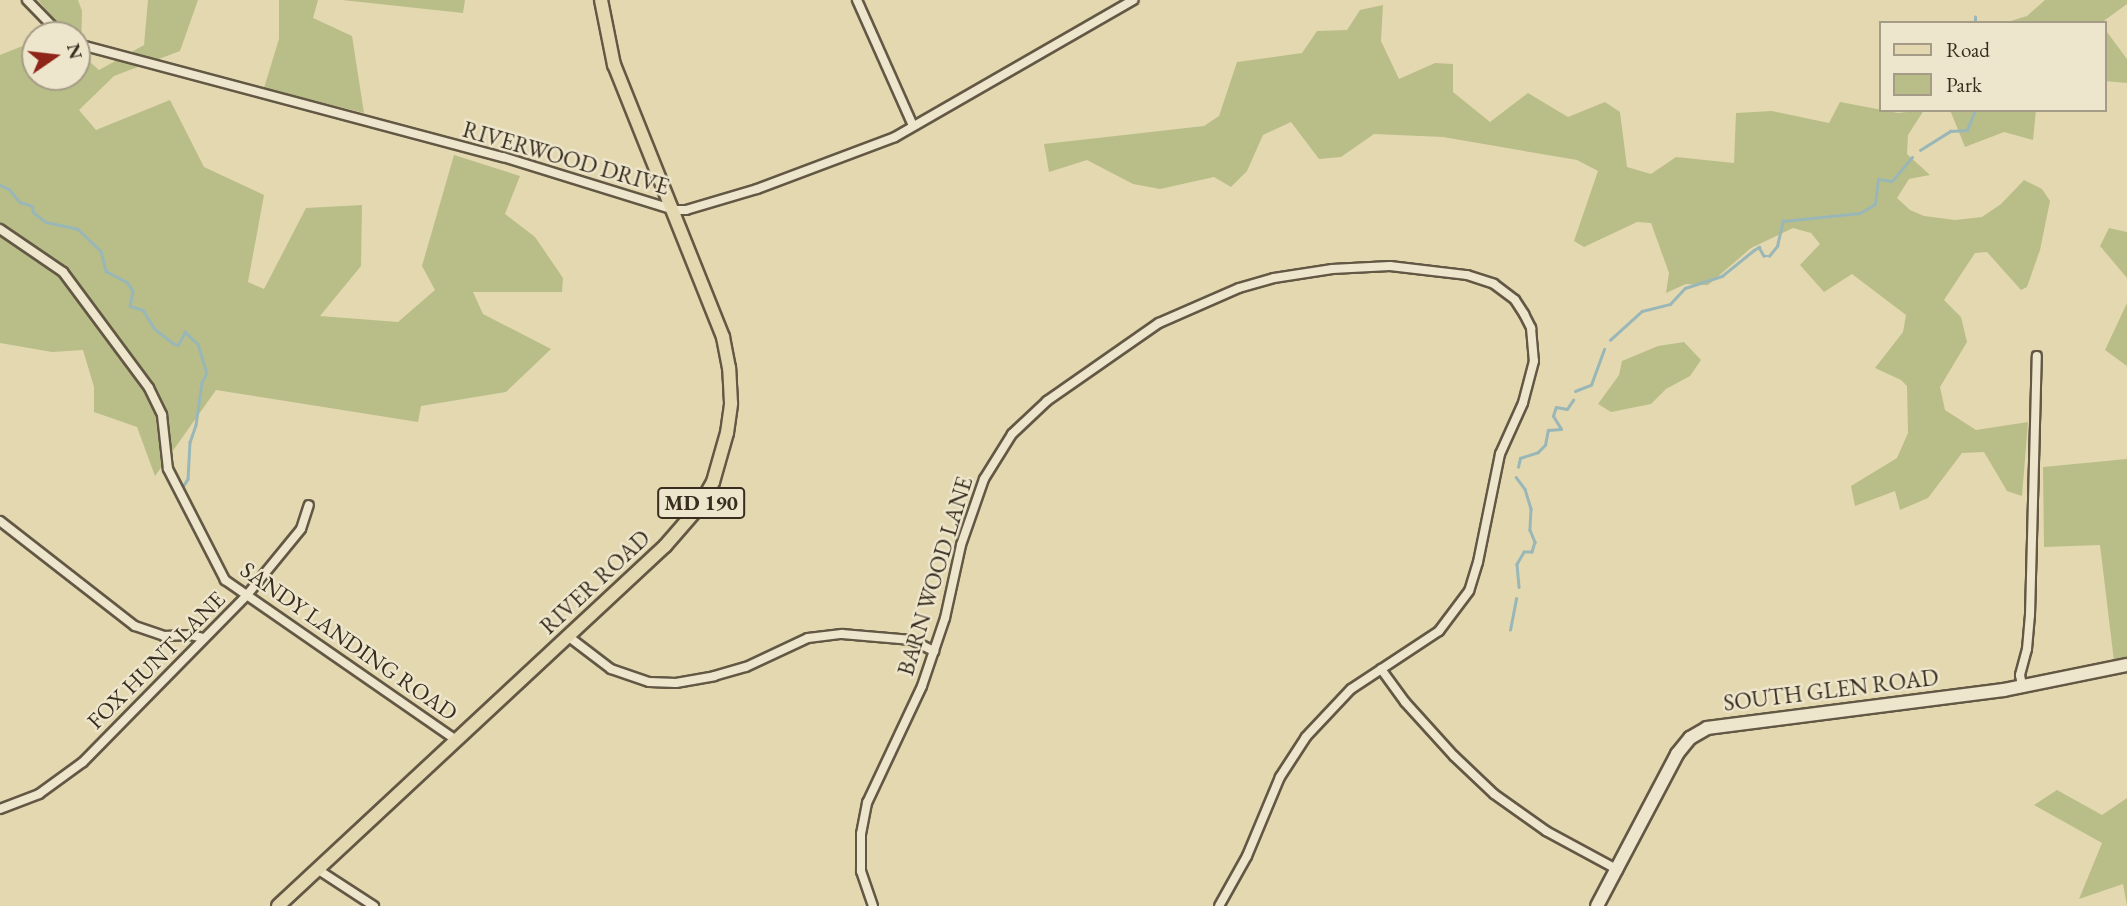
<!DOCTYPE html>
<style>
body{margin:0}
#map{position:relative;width:2127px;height:906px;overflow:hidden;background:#e4d8b1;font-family:"EB Garamond",serif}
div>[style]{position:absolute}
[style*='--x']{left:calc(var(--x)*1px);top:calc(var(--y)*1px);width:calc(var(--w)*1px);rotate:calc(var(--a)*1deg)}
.green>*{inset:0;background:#b9be88}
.stream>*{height:2.5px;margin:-1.25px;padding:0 1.25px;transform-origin:1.25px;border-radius:1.25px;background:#9ab7b7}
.roads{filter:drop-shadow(2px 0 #635844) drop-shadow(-2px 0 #635844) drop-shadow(0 2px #635844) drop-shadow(0 -2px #635844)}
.street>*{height:8px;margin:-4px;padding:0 4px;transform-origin:4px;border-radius:4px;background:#ede6cc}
.secondary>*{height:12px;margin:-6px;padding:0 6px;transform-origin:6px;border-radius:6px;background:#ede6cc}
.primary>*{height:12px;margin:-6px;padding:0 6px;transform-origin:6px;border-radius:6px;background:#e4d8b1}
span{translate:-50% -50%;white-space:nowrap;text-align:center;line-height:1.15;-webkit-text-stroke:5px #ede6cc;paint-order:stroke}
.shield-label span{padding:2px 5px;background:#ede6cc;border:2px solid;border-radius:5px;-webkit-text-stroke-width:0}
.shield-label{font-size:21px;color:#382d1f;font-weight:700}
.street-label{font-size:23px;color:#382d1f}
.legend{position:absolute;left:1879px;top:21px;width:228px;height:91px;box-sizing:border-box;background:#ede6cc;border:2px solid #a59c87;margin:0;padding:9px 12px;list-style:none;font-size:21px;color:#382d1f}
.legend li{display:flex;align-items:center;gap:14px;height:35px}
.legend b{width:35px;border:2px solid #a59c87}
.north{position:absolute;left:21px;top:21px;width:70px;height:70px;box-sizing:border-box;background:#ede6cc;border:2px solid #a59c87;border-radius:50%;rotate:76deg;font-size:19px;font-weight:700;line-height:28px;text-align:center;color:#382d1f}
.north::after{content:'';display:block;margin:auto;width:24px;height:32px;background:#8f2418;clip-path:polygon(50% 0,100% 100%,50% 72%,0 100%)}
</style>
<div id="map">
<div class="green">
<div style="clip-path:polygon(38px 0,78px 0,82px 11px,81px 54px,99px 70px,144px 45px,148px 0,198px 0,180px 51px,114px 76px,79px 110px,96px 130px,170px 100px,204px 167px,264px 195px,248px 282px,264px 289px,306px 208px,362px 205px,361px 266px,320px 316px,398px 322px,435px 290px,422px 266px,454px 155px,520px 176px,505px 214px,535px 237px,563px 278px,562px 292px,473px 292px,483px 314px,551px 349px,506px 392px,421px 406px,418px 422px,216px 390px,155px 476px,137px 427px,94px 412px,94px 387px,83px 350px,52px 352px,0 343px,0 55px,35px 41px,35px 77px,77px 77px,77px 35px,47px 35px,53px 18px)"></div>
<div style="clip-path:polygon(279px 0,318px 0,313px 18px,352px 36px,364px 113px,264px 88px,279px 39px)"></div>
<div style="clip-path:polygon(342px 0,465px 0,463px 13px)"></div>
<div style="clip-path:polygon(2045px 0,2127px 0,2127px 4px,2101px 23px,2004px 23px,2027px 16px)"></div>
<div style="clip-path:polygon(1383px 5px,1381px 41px,1399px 79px,1435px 63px,1453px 64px,1453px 92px,1490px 122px,1528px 93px,1568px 117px,1605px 102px,1620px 112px,1627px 167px,1651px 174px,1676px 157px,1734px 163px,1736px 113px,1772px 111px,1829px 123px,1840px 102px,1898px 113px,1924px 110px,1908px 135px,1907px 154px,1930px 175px,1909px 179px,1897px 198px,1910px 210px,1924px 216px,1955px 220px,1982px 217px,2001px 204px,2024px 180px,2042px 189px,2050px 201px,2040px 250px,2027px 287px,2021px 290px,1987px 252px,1975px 253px,1944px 300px,1961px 317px,1967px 342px,1940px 387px,1945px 410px,1976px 430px,2028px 422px,2022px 496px,2007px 491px,1984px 452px,1962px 453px,1928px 498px,1900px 510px,1895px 491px,1855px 506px,1851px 486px,1897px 458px,1908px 433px,1907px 386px,1901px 380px,1875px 368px,1903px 332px,1906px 315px,1852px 274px,1824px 292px,1800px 265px,1820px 244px,1811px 233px,1793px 228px,1751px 248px,1708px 285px,1686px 284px,1666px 293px,1669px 273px,1651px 223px,1637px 222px,1584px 247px,1574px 241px,1598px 171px,1577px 160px,1443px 137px,1374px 134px,1341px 157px,1319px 159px,1291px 122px,1263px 135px,1247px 171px,1231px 187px,1214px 177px,1160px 189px,1133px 184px,1087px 160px,1049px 172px,1044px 144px,1204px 126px,1219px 116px,1237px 62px,1302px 53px,1317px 31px,1347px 30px,1360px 10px)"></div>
<div style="clip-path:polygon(2104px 28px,2127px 59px,2127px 83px,2104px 81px)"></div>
<div style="clip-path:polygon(1950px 110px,2036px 110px,2033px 140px,2004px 132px,1965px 147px)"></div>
<div style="clip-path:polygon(2109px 228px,2127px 232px,2127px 278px,2100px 246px)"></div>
<div style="clip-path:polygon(2127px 303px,2127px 366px,2105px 350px)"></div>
<div style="clip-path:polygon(1684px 342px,1701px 360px,1690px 376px,1666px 389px,1651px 404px,1611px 412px,1598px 404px,1619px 375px,1622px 361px,1658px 346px)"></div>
<div style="clip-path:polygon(2127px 459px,2127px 657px,2114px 661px,2100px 545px,2044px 547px,2043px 467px)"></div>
<div style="clip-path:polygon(2057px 790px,2102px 815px,2127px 798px,2127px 906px,2123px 884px,2079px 899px,2102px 843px,2034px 805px)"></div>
</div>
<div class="stream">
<div style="--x:1975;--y:23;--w:6;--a:-90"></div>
<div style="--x:1920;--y:150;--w:36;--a:-32"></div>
<div style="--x:1950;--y:131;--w:17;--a:-3"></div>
<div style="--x:1967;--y:130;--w:22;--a:-68"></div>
<div style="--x:0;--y:185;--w:10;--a:24"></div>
<div style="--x:9;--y:189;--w:17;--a:50"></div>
<div style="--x:20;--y:202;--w:13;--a:18"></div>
<div style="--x:32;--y:206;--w:7;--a:74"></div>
<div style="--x:34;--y:213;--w:15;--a:37"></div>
<div style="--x:46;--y:222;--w:33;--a:12"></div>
<div style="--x:78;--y:229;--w:32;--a:44"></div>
<div style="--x:101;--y:251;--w:21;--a:76"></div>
<div style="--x:106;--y:271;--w:24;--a:28"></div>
<div style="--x:127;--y:282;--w:11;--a:56"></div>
<div style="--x:133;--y:291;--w:15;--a:101"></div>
<div style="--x:130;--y:306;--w:14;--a:17"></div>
<div style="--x:143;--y:310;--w:22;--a:58"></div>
<div style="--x:155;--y:329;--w:24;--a:38"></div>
<div style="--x:174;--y:344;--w:4;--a:14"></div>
<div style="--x:178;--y:345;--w:15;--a:-62"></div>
<div style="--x:185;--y:332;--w:18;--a:43"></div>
<div style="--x:198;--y:344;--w:30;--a:73"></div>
<div style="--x:207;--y:373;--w:11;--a:117"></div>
<div style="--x:202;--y:383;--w:42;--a:98.1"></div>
<div style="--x:196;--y:425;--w:18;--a:109"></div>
<div style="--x:190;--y:442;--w:37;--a:93"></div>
<div style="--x:188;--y:479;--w:12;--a:121"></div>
<div style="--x:1610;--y:340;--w:43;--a:-42.2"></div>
<div style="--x:1642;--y:311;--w:29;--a:-14"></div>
<div style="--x:1670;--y:304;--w:22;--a:-47"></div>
<div style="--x:1685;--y:288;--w:39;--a:-18"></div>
<div style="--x:1722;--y:276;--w:41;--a:-39.1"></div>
<div style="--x:1754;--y:250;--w:6;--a:-31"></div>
<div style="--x:1759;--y:247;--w:10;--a:61"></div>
<div style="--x:1764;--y:256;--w:5;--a:0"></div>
<div style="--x:1769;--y:256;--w:13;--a:-51"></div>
<div style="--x:1777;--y:246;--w:26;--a:-77"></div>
<div style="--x:1783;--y:221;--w:77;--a:-5.9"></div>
<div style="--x:1860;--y:213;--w:17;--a:-31"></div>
<div style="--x:1875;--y:204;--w:25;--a:-83"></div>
<div style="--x:1878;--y:179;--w:14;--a:8"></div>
<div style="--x:1892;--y:181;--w:31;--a:-50"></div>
<div style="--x:1575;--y:391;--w:17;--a:-21"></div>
<div style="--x:1591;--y:385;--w:38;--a:-70"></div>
<div style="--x:1518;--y:467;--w:9;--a:-77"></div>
<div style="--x:1520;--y:458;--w:19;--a:-18"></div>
<div style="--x:1538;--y:452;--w:10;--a:-45"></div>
<div style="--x:1545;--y:445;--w:15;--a:-79"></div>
<div style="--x:1548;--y:430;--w:13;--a:-4"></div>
<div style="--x:1561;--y:429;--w:15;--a:-122"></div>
<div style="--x:1553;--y:416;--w:9;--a:-72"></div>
<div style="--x:1556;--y:407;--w:11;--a:10"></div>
<div style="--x:1567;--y:409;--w:11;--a:-56"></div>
<div style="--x:1516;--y:477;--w:15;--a:53"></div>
<div style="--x:1525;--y:489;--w:21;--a:73"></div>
<div style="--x:1531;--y:509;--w:21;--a:93"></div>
<div style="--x:1530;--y:530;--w:13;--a:67"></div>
<div style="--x:1535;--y:542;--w:10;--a:107"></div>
<div style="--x:1532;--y:552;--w:8;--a:180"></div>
<div style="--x:1524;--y:552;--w:14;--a:120"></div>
<div style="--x:1517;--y:564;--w:23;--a:85"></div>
<div style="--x:1510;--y:630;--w:32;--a:-79"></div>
</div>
<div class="roads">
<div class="street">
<div style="--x:27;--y:0;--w:49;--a:45.8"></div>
<div style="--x:857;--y:0;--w:138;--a:66"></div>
<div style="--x:77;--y:44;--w:441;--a:14.9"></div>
<div style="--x:503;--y:157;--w:179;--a:17.2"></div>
<div style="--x:674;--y:210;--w:12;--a:0"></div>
<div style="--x:686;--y:210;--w:74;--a:-16.5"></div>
<div style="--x:757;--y:189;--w:147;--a:-20.6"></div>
<div style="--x:895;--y:137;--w:275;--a:-29.9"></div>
<div style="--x:0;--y:229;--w:76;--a:34.3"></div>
<div style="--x:63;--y:272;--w:144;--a:53.4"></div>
<div style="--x:149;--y:388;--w:30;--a:64"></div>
<div style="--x:162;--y:415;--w:54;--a:83.7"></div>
<div style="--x:168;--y:469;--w:125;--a:62.8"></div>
<div style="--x:225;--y:580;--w:281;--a:34.7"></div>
<div style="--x:0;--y:521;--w:171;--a:37.9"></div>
<div style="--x:135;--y:626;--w:31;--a:19"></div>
<div style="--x:164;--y:636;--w:27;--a:-2"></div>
<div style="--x:191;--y:635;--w:12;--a:14"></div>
<div style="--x:569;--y:637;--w:53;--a:37.3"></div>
<div style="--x:611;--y:669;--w:40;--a:18.9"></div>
<div style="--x:649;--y:682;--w:27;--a:2"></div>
<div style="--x:676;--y:683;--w:39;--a:-10"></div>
<div style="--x:714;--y:676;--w:33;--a:-16"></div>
<div style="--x:746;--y:667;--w:68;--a:-25.1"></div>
<div style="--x:808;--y:638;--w:34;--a:-7"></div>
<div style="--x:842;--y:634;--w:70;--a:4.9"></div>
<div style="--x:912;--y:640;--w:25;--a:27"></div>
<div style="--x:1381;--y:669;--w:41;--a:54"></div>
<div style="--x:1405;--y:702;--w:73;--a:47.8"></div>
<div style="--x:1454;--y:756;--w:55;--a:43.5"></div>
<div style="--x:1494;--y:794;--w:64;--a:35.4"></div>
<div style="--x:1546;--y:831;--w:82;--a:28.4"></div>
<div style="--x:2022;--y:686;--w:11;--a:-100"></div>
<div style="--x:2020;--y:675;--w:27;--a:-75"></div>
<div style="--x:2027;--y:649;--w:34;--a:-85"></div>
<div style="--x:2030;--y:615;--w:259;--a:-88.5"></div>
<div style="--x:0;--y:809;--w:42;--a:-21"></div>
<div style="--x:39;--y:794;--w:54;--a:-36"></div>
<div style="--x:83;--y:762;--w:234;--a:-45.5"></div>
<div style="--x:247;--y:595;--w:85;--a:-50.7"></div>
<div style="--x:301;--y:529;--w:25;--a:-72"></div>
<div style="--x:317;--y:869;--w:68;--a:33"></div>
<div style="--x:873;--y:906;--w:37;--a:-109"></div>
<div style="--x:861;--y:871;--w:37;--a:-90"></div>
<div style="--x:861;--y:834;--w:32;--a:-79"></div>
<div style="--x:867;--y:803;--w:129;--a:-64.8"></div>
<div style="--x:922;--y:686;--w:72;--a:-71.3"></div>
<div style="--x:945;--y:618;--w:75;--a:-77.6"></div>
<div style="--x:961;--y:545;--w:70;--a:-70.8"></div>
<div style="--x:984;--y:479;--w:53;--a:-58.1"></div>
<div style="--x:1012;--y:434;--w:48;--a:-43.3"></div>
<div style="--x:1047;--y:401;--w:136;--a:-34.9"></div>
<div style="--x:1159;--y:323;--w:87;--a:-23.6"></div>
<div style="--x:1239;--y:288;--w:36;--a:-16"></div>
<div style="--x:1274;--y:278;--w:59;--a:-8.8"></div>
<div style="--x:1332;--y:269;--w:58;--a:-3"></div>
<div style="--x:1390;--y:266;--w:78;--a:6.7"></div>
<div style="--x:1467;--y:275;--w:28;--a:18"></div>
<div style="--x:1494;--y:284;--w:26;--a:37"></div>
<div style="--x:1515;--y:300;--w:17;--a:57"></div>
<div style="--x:1524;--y:314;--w:16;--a:63"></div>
<div style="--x:1531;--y:328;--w:33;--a:85"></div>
<div style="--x:1534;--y:361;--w:43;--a:104.7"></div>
<div style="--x:1523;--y:403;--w:56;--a:114.3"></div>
<div style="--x:1500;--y:454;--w:110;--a:101.5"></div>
<div style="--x:1478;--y:562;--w:30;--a:107"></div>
<div style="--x:1469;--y:591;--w:50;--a:126.9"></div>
<div style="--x:1439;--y:631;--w:105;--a:146.6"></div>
<div style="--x:1351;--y:689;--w:66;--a:133.2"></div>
<div style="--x:1306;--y:737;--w:48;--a:123"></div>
<div style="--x:1280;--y:777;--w:86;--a:112.7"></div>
<div style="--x:1247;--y:856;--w:57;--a:119.2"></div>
</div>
<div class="secondary">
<div style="--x:1597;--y:906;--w:172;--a:-62.2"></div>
<div style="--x:1677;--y:754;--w:21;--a:-51"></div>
<div style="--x:1690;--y:738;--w:20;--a:-30"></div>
<div style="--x:1707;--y:728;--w:299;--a:-7.3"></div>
<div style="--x:2004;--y:690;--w:126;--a:-11.5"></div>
</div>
<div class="primary">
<div style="--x:278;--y:906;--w:529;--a:-42.93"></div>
<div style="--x:665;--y:546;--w:50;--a:-49"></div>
<div style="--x:698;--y:508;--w:30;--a:-60"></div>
<div style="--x:713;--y:482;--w:51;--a:-74.1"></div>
<div style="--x:727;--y:433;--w:30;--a:-82"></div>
<div style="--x:731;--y:403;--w:35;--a:-93"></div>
<div style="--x:729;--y:368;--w:32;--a:-101"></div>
<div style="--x:723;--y:337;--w:293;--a:-111.8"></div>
<div style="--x:614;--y:65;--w:66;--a:-101.3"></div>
</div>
</div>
<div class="shield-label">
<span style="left:701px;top:503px">MD 190</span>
</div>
<div class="street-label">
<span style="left:566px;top:158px;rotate:16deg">RIVERWOOD DRIVE</span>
<span style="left:935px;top:576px;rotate:-73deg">BARN WOOD LANE</span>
<span style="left:595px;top:582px;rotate:-43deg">RIVER ROAD</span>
<span style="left:349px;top:641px;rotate:35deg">SANDY LANDING ROAD</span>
<span style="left:156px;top:660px;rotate:-45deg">FOX HUNT LANE</span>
<span style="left:1831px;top:690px;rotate:-7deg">SOUTH GLEN ROAD</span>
</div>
<ul class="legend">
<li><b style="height:9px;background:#e4d8b1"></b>Road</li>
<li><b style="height:19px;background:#b9be88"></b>Park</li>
</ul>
<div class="north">N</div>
</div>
